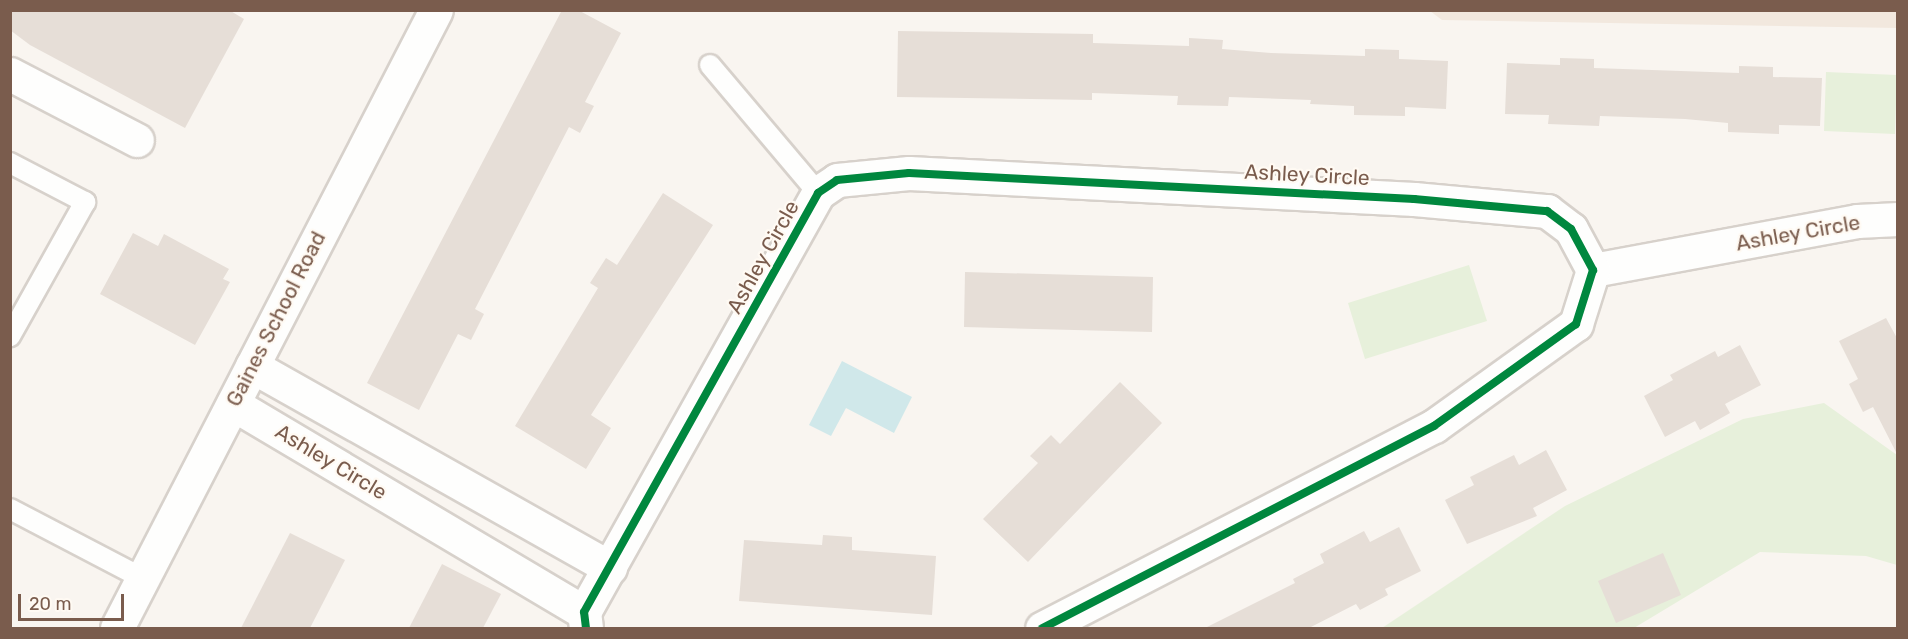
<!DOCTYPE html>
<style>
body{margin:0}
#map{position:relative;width:1908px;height:639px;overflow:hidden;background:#f9f5f0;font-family:Rubik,sans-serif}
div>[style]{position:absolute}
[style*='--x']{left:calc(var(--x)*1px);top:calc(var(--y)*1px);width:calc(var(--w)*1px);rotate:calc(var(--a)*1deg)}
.residential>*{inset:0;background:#f2e8de}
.green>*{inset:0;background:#e7f0db}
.water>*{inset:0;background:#d0e8ea}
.building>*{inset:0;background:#e6ded7}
.roads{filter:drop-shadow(2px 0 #d7d1cb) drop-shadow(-2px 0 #d7d1cb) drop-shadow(0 2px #d7d1cb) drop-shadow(0 -2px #d7d1cb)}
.service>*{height:20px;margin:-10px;padding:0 10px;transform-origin:10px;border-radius:10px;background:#fefefd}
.minor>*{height:33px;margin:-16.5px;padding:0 16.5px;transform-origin:16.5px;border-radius:16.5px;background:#fefefd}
.secondary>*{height:33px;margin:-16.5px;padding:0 16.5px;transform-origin:16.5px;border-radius:16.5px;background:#fefefd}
.cycleway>*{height:8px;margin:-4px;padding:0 4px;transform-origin:4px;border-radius:4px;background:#00873e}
span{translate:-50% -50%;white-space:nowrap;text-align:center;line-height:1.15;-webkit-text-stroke:4.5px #fffaf3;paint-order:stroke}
.street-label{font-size:21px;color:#7a5c4d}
.frame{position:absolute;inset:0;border:12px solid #7a5c4d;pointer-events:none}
.scale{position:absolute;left:18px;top:594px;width:106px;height:27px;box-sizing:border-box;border:3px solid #7a5c4d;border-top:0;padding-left:8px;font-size:18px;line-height:21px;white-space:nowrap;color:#7a5c4d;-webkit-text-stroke:4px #fffaf3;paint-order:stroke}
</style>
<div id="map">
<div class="residential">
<div style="clip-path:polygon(1897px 10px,1897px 28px,1442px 20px,1430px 11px)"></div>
</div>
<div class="green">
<div style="clip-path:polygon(1826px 72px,1897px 75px,1895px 134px,1824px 131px)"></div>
<div style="clip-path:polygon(1469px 265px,1487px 321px,1365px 359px,1348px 303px)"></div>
<div style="clip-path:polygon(1824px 403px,1897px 455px,1897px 565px,1866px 556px,1760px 552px,1634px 628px,1382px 628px,1565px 506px,1743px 419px)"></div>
</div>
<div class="water">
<div style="clip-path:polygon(842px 361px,912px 397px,894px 433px,846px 408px,831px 436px,809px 425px)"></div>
</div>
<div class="building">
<div style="clip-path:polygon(10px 10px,229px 10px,244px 19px,185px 128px,30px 45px,10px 30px)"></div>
<div style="clip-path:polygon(562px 10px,578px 10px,621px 33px,585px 102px,594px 106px,580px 133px,569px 127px,475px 309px,484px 314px,471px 340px,458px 334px,419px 410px,367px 383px)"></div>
<div style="clip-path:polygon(898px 31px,1093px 34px,1093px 43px,1189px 46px,1189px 38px,1223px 40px,1222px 49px,1271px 53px,1365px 56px,1365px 49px,1399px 50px,1399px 59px,1448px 61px,1446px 109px,1405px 107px,1405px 116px,1354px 115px,1354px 106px,1310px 104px,1311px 100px,1229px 97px,1228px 106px,1177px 105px,1178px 96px,1092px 93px,1092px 100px,897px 97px)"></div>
<div style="clip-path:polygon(1560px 58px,1594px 59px,1594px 68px,1739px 73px,1739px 66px,1773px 67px,1773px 77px,1822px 78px,1820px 126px,1779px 125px,1779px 134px,1728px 132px,1728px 123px,1685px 119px,1600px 116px,1599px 126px,1548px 124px,1549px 115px,1505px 114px,1507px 63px,1560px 65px)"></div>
<div style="clip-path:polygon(663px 193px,713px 225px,591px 415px,611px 428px,586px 469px,515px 426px,598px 288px,590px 283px,606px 258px,617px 265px)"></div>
<div style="clip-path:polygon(133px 233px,158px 246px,164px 234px,229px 269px,223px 279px,230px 282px,195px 345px,100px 294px)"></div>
<div style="clip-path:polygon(965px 272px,1153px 277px,1152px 332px,964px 327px)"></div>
<div style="clip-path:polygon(1886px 318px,1898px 340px,1898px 456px,1873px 407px,1863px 412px,1849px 384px,1858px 379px,1839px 341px)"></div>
<div style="clip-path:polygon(1740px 345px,1761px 385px,1725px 404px,1730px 413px,1700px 430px,1695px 421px,1665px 437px,1644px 396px,1673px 380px,1670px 375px,1715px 351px,1718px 357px)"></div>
<div style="clip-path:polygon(1120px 382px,1162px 423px,1028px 562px,983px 519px,1038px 463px,1030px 456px,1051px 435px,1060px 444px)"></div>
<div style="clip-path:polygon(1546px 450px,1567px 490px,1533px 508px,1537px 516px,1467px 544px,1445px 500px,1474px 485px,1470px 477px,1514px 455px,1519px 465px)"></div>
<div style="clip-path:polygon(1399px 527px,1421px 571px,1385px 589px,1388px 595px,1360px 610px,1356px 604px,1309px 628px,1205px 628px,1295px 583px,1293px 579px,1324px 563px,1320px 554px,1364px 531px,1370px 542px)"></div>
<div style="clip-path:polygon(290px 533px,345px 560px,310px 628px,241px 628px)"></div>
<div style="clip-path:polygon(823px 535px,852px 537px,852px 550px,936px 556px,932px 615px,739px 601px,744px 540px,822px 545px)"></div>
<div style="clip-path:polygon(1663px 553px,1681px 595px,1616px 623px,1598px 581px)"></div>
<div style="clip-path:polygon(442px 564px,501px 594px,483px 628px,409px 628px)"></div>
</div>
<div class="roads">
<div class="service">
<div style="--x:710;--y:65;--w:167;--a:49.8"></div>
<div style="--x:10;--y:163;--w:85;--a:27.5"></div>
<div style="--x:85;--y:202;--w:154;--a:119.2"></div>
<div style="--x:10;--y:509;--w:149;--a:27.6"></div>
</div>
<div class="minor">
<div style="--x:10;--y:74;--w:143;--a:27.5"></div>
<div style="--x:1593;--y:270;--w:269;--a:-10.5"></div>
<div style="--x:1857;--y:221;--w:41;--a:-2.8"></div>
<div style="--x:252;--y:366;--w:411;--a:29.4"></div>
<div style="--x:233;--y:404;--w:408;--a:30.7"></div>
<div style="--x:586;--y:628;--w:16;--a:-97"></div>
<div style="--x:584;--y:612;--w:480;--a:-60.8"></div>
<div style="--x:818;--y:193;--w:23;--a:-34"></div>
<div style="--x:837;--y:180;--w:72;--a:-5.6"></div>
<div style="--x:909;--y:173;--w:506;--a:2.95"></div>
<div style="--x:1414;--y:199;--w:134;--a:5.2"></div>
<div style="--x:1547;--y:211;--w:30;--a:37"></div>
<div style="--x:1571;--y:229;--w:47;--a:61.8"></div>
<div style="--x:1593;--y:270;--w:57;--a:107.5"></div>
<div style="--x:1576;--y:324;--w:175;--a:144.3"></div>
<div style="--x:1434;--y:426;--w:441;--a:152.7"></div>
</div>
<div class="secondary">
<div style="--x:117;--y:628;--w:695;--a:-62.7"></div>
</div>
</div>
<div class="cycleway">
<div style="--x:586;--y:628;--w:16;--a:-97"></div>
<div style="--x:584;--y:612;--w:480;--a:-60.8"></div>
<div style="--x:818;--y:193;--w:23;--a:-34"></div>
<div style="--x:837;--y:180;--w:72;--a:-5.6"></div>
<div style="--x:909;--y:173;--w:506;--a:2.95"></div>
<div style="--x:1414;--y:199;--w:134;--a:5.2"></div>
<div style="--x:1547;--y:211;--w:30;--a:37"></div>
<div style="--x:1571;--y:229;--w:47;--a:61.8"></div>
<div style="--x:1593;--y:270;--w:57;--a:107.5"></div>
<div style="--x:1576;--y:324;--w:175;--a:144.3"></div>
<div style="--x:1434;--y:426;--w:441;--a:152.7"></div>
</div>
<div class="street-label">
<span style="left:1307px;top:175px;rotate:3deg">Ashley Circle</span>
<span style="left:1798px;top:233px;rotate:-10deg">Ashley Circle</span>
<span style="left:763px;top:257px;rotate:-61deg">Ashley Circle</span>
<span style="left:276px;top:319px;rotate:-63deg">Gaines School Road</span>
<span style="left:331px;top:462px;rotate:31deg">Ashley Circle</span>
</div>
<div class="frame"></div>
<div class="scale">20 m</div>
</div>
